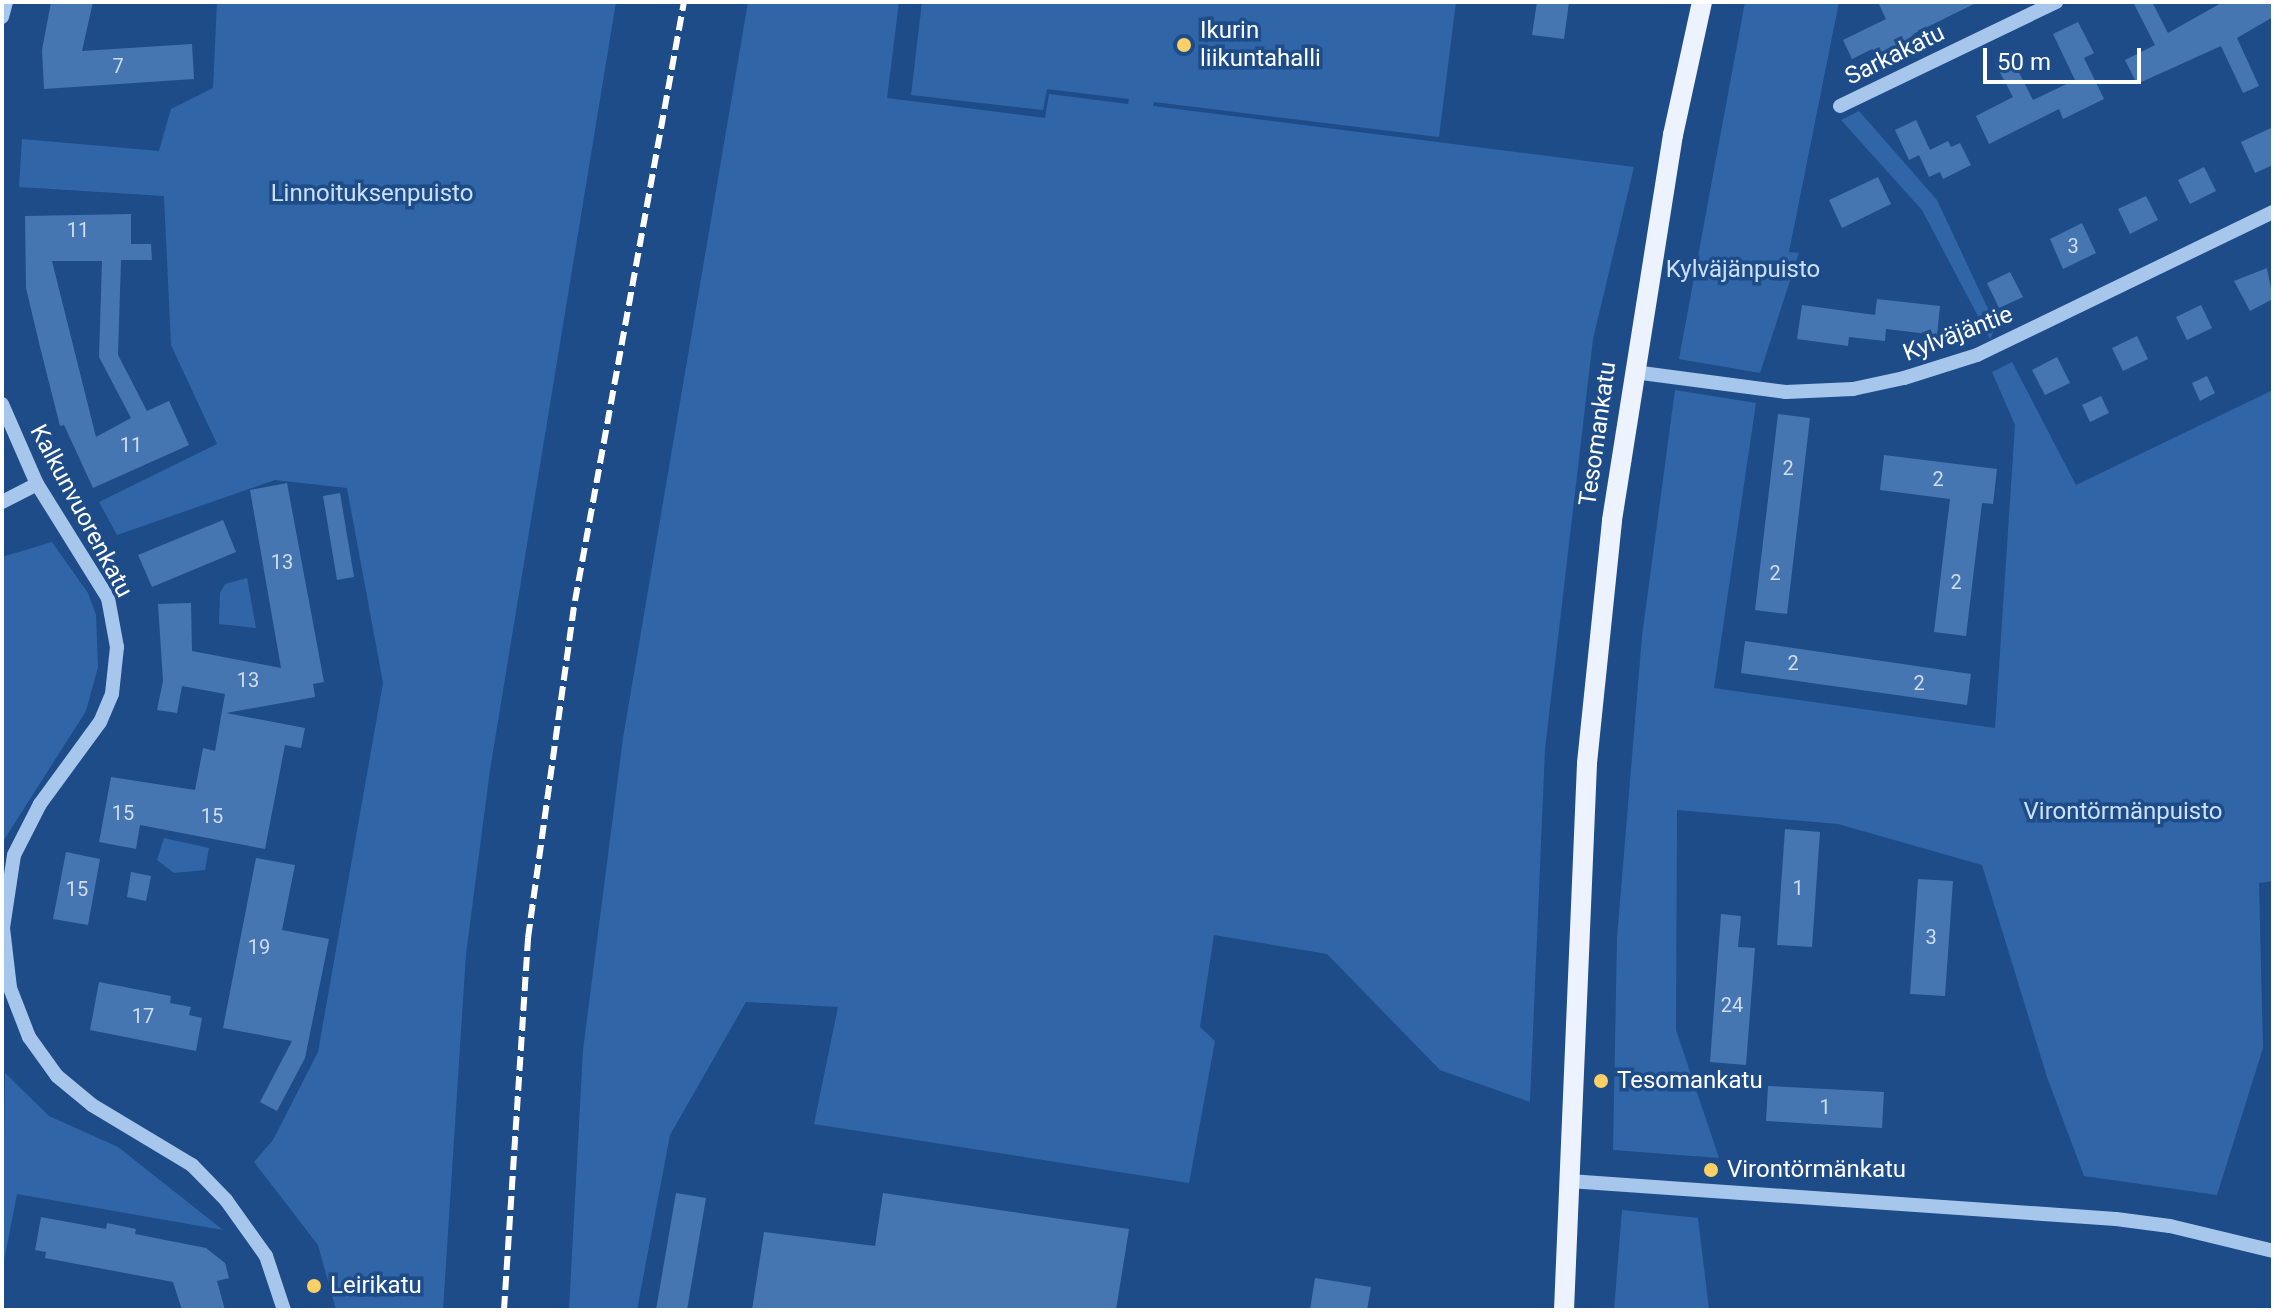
<!DOCTYPE html>
<meta charset="utf-8">
<style>
body{margin:0}
#map{position:relative;width:2275px;height:1312px;overflow:hidden;background:#1d4c89;font-family:Roboto,sans-serif}
div>[style]{position:absolute}
[style*='--x']{left:calc(var(--x)*1px);top:calc(var(--y)*1px);width:calc(var(--w)*1px);rotate:calc(var(--a)*1deg)}
.green>*{inset:0;background:#3066a7}
.building>*{inset:0;background:#4576b2}
.minor>*{height:14px;margin:-7px;padding:0 7px;transform-origin:7px;border-radius:7px;background:#a7c6ec}
.major>*{height:20px;margin:-10px;padding:0 10px;transform-origin:10px;border-radius:10px;background:#ecf3ff}
.rail>*{height:6px;margin-top:-3px;transform-origin:0;background:repeating-linear-gradient(90deg,#fff 0 14px,transparent 0 20px)}
.dots>*{width:22px;height:22px;translate:-50% -50%;box-sizing:border-box;border:4px solid #1d4c89;border-radius:50%}
span{translate:-50% -50%;white-space:nowrap;text-align:center;line-height:1.15;-webkit-text-stroke:7px #1d4c89;paint-order:stroke}
.number-label{font-size:20px;color:#d0ddec}
.number-label span{-webkit-text-stroke-width:0}
.poi-label{font-size:24px;color:#fff}
.left{translate:0 -50%;text-align:left}
.street-label{font-size:24px;color:#fff}
.park-label{font-size:24px;color:#cce0f9}
.frame{position:absolute;inset:0;border:4px solid #fff;pointer-events:none}
.scale{position:absolute;left:1983px;top:48px;width:158px;height:36px;box-sizing:border-box;border:4px solid #fff;border-top:0;padding-left:10px;font-size:24px;line-height:28px;white-space:nowrap;color:#fff;-webkit-text-stroke:6px #1d4c89;paint-order:stroke}
</style>
<div id="map">
<div class="green">
<div style="clip-path:polygon(217px 2px,616px 2px,490px 770px,466px 954px,443px 1310px,336px 1310px,318px 1245px,254px 1162px,273px 1140px,318px 1052px,383px 683px,347px 488px,275px 480px,117px 535px,99px 502px,217px 444px,171px 345px,164px 196px,19px 187px,22px 139px,159px 151px,171px 109px,213px 88px)"></div>
<div style="clip-path:polygon(748px 2px,899px 2px,887px 98px,1045px 118px,1049px 94px,1128px 104px,1129px 99px,1047px 89px,1043px 110px,911px 95px,922px 2px,1456px 2px,1439px 137px,1154px 102px,1153px 106px,1634px 167px,1593px 339px,1545px 749px,1530px 1102px,1440px 1070px,1327px 954px,1214px 935px,1200px 1027px,1215px 1041px,1189px 1183px,814px 1124px,838px 1007px,746px 1002px,670px 1135px,637px 1310px,569px 1310px,583px 1050px,623px 738px)"></div>
<div style="clip-path:polygon(1745px 2px,1839px 2px,1789px 252px,1799px 253px,1760px 373px,1679px 359px)"></div>
<div style="clip-path:polygon(1859px 111px,1937px 200px,1996px 326px,1990px 339px,1922px 210px,1841px 120px)"></div>
<div style="clip-path:polygon(2012px 362px,2076px 485px,2273px 390px,2273px 881px,2259px 883px,2263px 1048px,2217px 1195px,2084px 1176px,2047px 1077px,1982px 865px,1838px 824px,1677px 810px,1676px 1030px,1719px 1158px,1613px 1150px,1617px 938px,1642px 636px,1675px 390px,1756px 403px,1714px 688px,1995px 728px,2015px 425px,1992px 372px)"></div>
<div style="clip-path:polygon(52px 542px,88px 593px,96px 615px,98px 667px,86px 711px,2px 843px,2px 557px)"></div>
<div style="clip-path:polygon(247px 578px,256px 628px,219px 624px,220px 593px,225px 584px)"></div>
<div style="clip-path:polygon(164px 838px,209px 848px,205px 870px,174px 873px,157px 860px)"></div>
<div style="clip-path:polygon(5px 1073px,49px 1116px,118px 1147px,223px 1230px,17px 1194px,2px 1271px)"></div>
<div style="clip-path:polygon(1622px 1210px,1698px 1218px,1709px 1310px,1614px 1310px)"></div>
</div>
<div class="building">
<div style="clip-path:polygon(51px 2px,93px 2px,82px 51px,192px 44px,194px 79px,44px 89px,42px 50px)"></div>
<div style="clip-path:polygon(1537px 2px,1569px 2px,1564px 39px,1532px 35px)"></div>
<div style="clip-path:polygon(1878px 2px,1978px 2px,1915px 33px,1895px 52px,1876px 56px,1872px 49px,1852px 59px,1843px 40px,1886px 19px)"></div>
<div style="clip-path:polygon(2133px 2px,2152px 2px,2168px 33px,2223px 2px,2273px 2px,2273px 17px,2237px 38px,2259px 86px,2243px 93px,2221px 46px,2137px 84px,2125px 60px,2155px 45px)"></div>
<div style="clip-path:polygon(2078px 22px,2094px 53px,2084px 58px,2104px 99px,2063px 119px,2059px 109px,1989px 144px,1976px 116px,2013px 97px,1995px 63px,2010px 55px,2033px 100px,2075px 80px,2053px 34px)"></div>
<div style="clip-path:polygon(1916px 120px,1930px 150px,1948px 141px,1951px 147px,1960px 143px,1971px 165px,1943px 179px,1940px 172px,1929px 177px,1919px 155px,1909px 160px,1895px 130px)"></div>
<div style="clip-path:polygon(2273px 127px,2273px 165px,2255px 173px,2241px 142px)"></div>
<div style="clip-path:polygon(2204px 167px,2216px 191px,2190px 204px,2178px 180px)"></div>
<div style="clip-path:polygon(1878px 177px,1891px 204px,1842px 228px,1829px 200px)"></div>
<div style="clip-path:polygon(2146px 196px,2158px 220px,2130px 234px,2118px 209px)"></div>
<div style="clip-path:polygon(evenodd,131px 214px,131px 244px,151px 244px,152px 260px,121px 260px,118px 355px,147px 411px,169px 401px,189px 445px,93px 488px,64px 425px,60px 426px,40px 347px,26px 288px,25px 216px,131px 214px,52px 261px,102px 261px,99px 357px,131px 418px,96px 437px,52px 261px)"></div>
<div style="clip-path:polygon(2082px 223px,2096px 253px,2063px 269px,2050px 239px)"></div>
<div style="clip-path:polygon(2267px 268px,2273px 299px,2250px 311px,2234px 281px)"></div>
<div style="clip-path:polygon(2010px 272px,2023px 297px,1999px 308px,1987px 283px)"></div>
<div style="clip-path:polygon(1877px 299px,1940px 306px,1937px 335px,1886px 329px,1885px 341px,1849px 337px,1848px 346px,1797px 339px,1802px 305px,1875px 315px)"></div>
<div style="clip-path:polygon(2201px 305px,2212px 328px,2187px 340px,2176px 317px)"></div>
<div style="clip-path:polygon(2137px 336px,2148px 359px,2123px 371px,2112px 348px)"></div>
<div style="clip-path:polygon(2057px 357px,2070px 383px,2045px 395px,2032px 370px)"></div>
<div style="clip-path:polygon(2207px 376px,2215px 393px,2200px 401px,2192px 383px)"></div>
<div style="clip-path:polygon(2101px 396px,2109px 413px,2090px 422px,2082px 405px)"></div>
<div style="clip-path:polygon(1778px 414px,1810px 418px,1787px 614px,1755px 610px)"></div>
<div style="clip-path:polygon(1884px 455px,1997px 469px,1993px 504px,1982px 503px,1966px 636px,1934px 632px,1950px 499px,1880px 490px)"></div>
<div style="clip-path:polygon(287px 483px,324px 682px,313px 684px,315px 697px,226px 713px,305px 728px,301px 748px,285px 745px,265px 849px,140px 825px,136px 849px,99px 842px,111px 777px,195px 790px,203px 748px,215px 751px,225px 694px,182px 686px,177px 713px,157px 710px,163px 681px,158px 604px,191px 603px,192px 651px,281px 668px,250px 490px)"></div>
<div style="clip-path:polygon(340px 493px,354px 577px,337px 580px,323px 496px)"></div>
<div style="clip-path:polygon(223px 520px,236px 552px,152px 587px,138px 555px)"></div>
<div style="clip-path:polygon(1745px 641px,1971px 674px,1967px 705px,1741px 673px)"></div>
<div style="clip-path:polygon(1785px 829px,1820px 832px,1812px 947px,1777px 945px)"></div>
<div style="clip-path:polygon(66px 852px,100px 859px,88px 925px,53px 919px)"></div>
<div style="clip-path:polygon(256px 858px,295px 865px,282px 930px,329px 939px,305px 1058px,277px 1111px,260px 1102px,292px 1041px,223px 1028px)"></div>
<div style="clip-path:polygon(131px 872px,151px 876px,146px 901px,127px 897px)"></div>
<div style="clip-path:polygon(1918px 879px,1953px 881px,1945px 996px,1910px 994px)"></div>
<div style="clip-path:polygon(1721px 914px,1741px 916px,1738px 947px,1755px 948px,1746px 1065px,1710px 1062px)"></div>
<div style="clip-path:polygon(99px 982px,171px 996px,170px 1003px,191px 1007px,189px 1015px,202px 1018px,196px 1051px,90px 1030px)"></div>
<div style="clip-path:polygon(1768px 1086px,1884px 1092px,1882px 1128px,1766px 1121px)"></div>
<div style="clip-path:polygon(676px 1193px,706px 1198px,687px 1310px,656px 1310px)"></div>
<div style="clip-path:polygon(883px 1193px,1129px 1229px,1116px 1310px,752px 1310px,764px 1232px,875px 1246px)"></div>
<div style="clip-path:polygon(41px 1217px,106px 1229px,107px 1223px,136px 1229px,135px 1234px,206px 1248px,225px 1263px,229px 1278px,217px 1281px,225px 1310px,182px 1310px,173px 1282px,45px 1258px,46px 1252px,35px 1250px)"></div>
<div style="clip-path:polygon(1315px 1278px,1371px 1287px,1367px 1310px,1310px 1310px)"></div>
</div>
<div class="minor">
<div style="--x:2;--y:17;--w:16;--a:-75"></div>
<div style="--x:1840;--y:106;--w:240;--a:-25.7"></div>
<div style="--x:1634;--y:372;--w:153;--a:7.5"></div>
<div style="--x:1786;--y:392;--w:67;--a:-2.6"></div>
<div style="--x:1853;--y:389;--w:52;--a:-12.2"></div>
<div style="--x:1904;--y:378;--w:77;--a:-17.5"></div>
<div style="--x:1977;--y:355;--w:329;--a:-25.8"></div>
<div style="--x:2;--y:404;--w:87;--a:66.4"></div>
<div style="--x:37;--y:484;--w:134;--a:58.1"></div>
<div style="--x:108;--y:598;--w:50;--a:79.6"></div>
<div style="--x:117;--y:647;--w:47;--a:96.1"></div>
<div style="--x:112;--y:694;--w:30;--a:113"></div>
<div style="--x:100;--y:722;--w:102;--a:126.2"></div>
<div style="--x:40;--y:804;--w:57;--a:117"></div>
<div style="--x:14;--y:855;--w:74;--a:98.6"></div>
<div style="--x:3;--y:928;--w:60;--a:83.3"></div>
<div style="--x:10;--y:988;--w:53;--a:68.8"></div>
<div style="--x:29;--y:1037;--w:48;--a:54.3"></div>
<div style="--x:57;--y:1076;--w:45;--a:39.6"></div>
<div style="--x:92;--y:1105;--w:117;--a:31"></div>
<div style="--x:192;--y:1165;--w:49;--a:45.8"></div>
<div style="--x:226;--y:1200;--w:69;--a:54.5"></div>
<div style="--x:266;--y:1256;--w:57;--a:71.6"></div>
<div style="--x:2;--y:502;--w:39;--a:-27"></div>
<div style="--x:1569;--y:1181;--w:548;--a:3.97"></div>
<div style="--x:2116;--y:1219;--w:54;--a:7.4"></div>
<div style="--x:2170;--y:1226;--w:106;--a:13.6"></div>
</div>
<div class="major">
<div style="--x:1564;--y:1310;--w:547;--a:-87.59"></div>
<div style="--x:1587;--y:763;--w:244;--a:-84.1"></div>
<div style="--x:1612;--y:520;--w:390;--a:-81"></div>
<div style="--x:1673;--y:135;--w:136;--a:-77.7"></div>
</div>
<div class="rail">
<div style="--x:504;--y:1310;--w:373;--a:-86.3"></div>
<div style="--x:528;--y:938;--w:340;--a:-82.1"></div>
<div style="--x:575;--y:601;--w:609;--a:-79.69"></div>
</div>
<div class="dots">
<div style="left:1184px;top:45px;background:#fcd065"></div>
<div style="left:1601px;top:1081px;background:#fcd065"></div>
<div style="left:1711px;top:1170px;background:#fcd065"></div>
<div style="left:314px;top:1286px;background:#fcd065"></div>
</div>
<div class="number-label">
<span style="left:118px;top:66px">7</span>
<span style="left:78px;top:230px">11</span>
<span style="left:2073px;top:246px">3</span>
<span style="left:131px;top:445px">11</span>
<span style="left:1788px;top:468px">2</span>
<span style="left:1938px;top:479px">2</span>
<span style="left:282px;top:562px">13</span>
<span style="left:1775px;top:573px">2</span>
<span style="left:1956px;top:582px">2</span>
<span style="left:1793px;top:663px">2</span>
<span style="left:248px;top:680px">13</span>
<span style="left:1919px;top:683px">2</span>
<span style="left:123px;top:813px">15</span>
<span style="left:212px;top:816px">15</span>
<span style="left:1798px;top:888px">1</span>
<span style="left:77px;top:889px">15</span>
<span style="left:1931px;top:937px">3</span>
<span style="left:259px;top:947px">19</span>
<span style="left:1732px;top:1005px">24</span>
<span style="left:143px;top:1016px">17</span>
<span style="left:1825px;top:1107px">1</span>
</div>
<div class="poi-label">
<span class="left" style="left:1200px;top:45px">Ikurin<br>liikuntahalli</span>
<span class="left" style="left:1617px;top:1081px">Tesomankatu</span>
<span class="left" style="left:1727px;top:1170px">Virontörmänkatu</span>
<span class="left" style="left:330px;top:1286px">Leirikatu</span>
</div>
<div class="street-label">
<span style="left:1895px;top:55px;rotate:-26deg">Sarkakatu</span>
<span style="left:1958px;top:334px;rotate:-21deg">Kylväjäntie</span>
<span style="left:1598px;top:434px;rotate:-82deg">Tesomankatu</span>
<span style="left:81px;top:511px;rotate:62deg">Kalkunvuorenkatu</span>
</div>
<div class="park-label">
<span style="left:372px;top:194px">Linnoituksenpuisto</span>
<span style="left:1743px;top:270px">Kylväjänpuisto</span>
<span style="left:2123px;top:812px">Virontörmänpuisto</span>
</div>
<div class="frame"></div>
<div class="scale">50 m</div>
</div>
